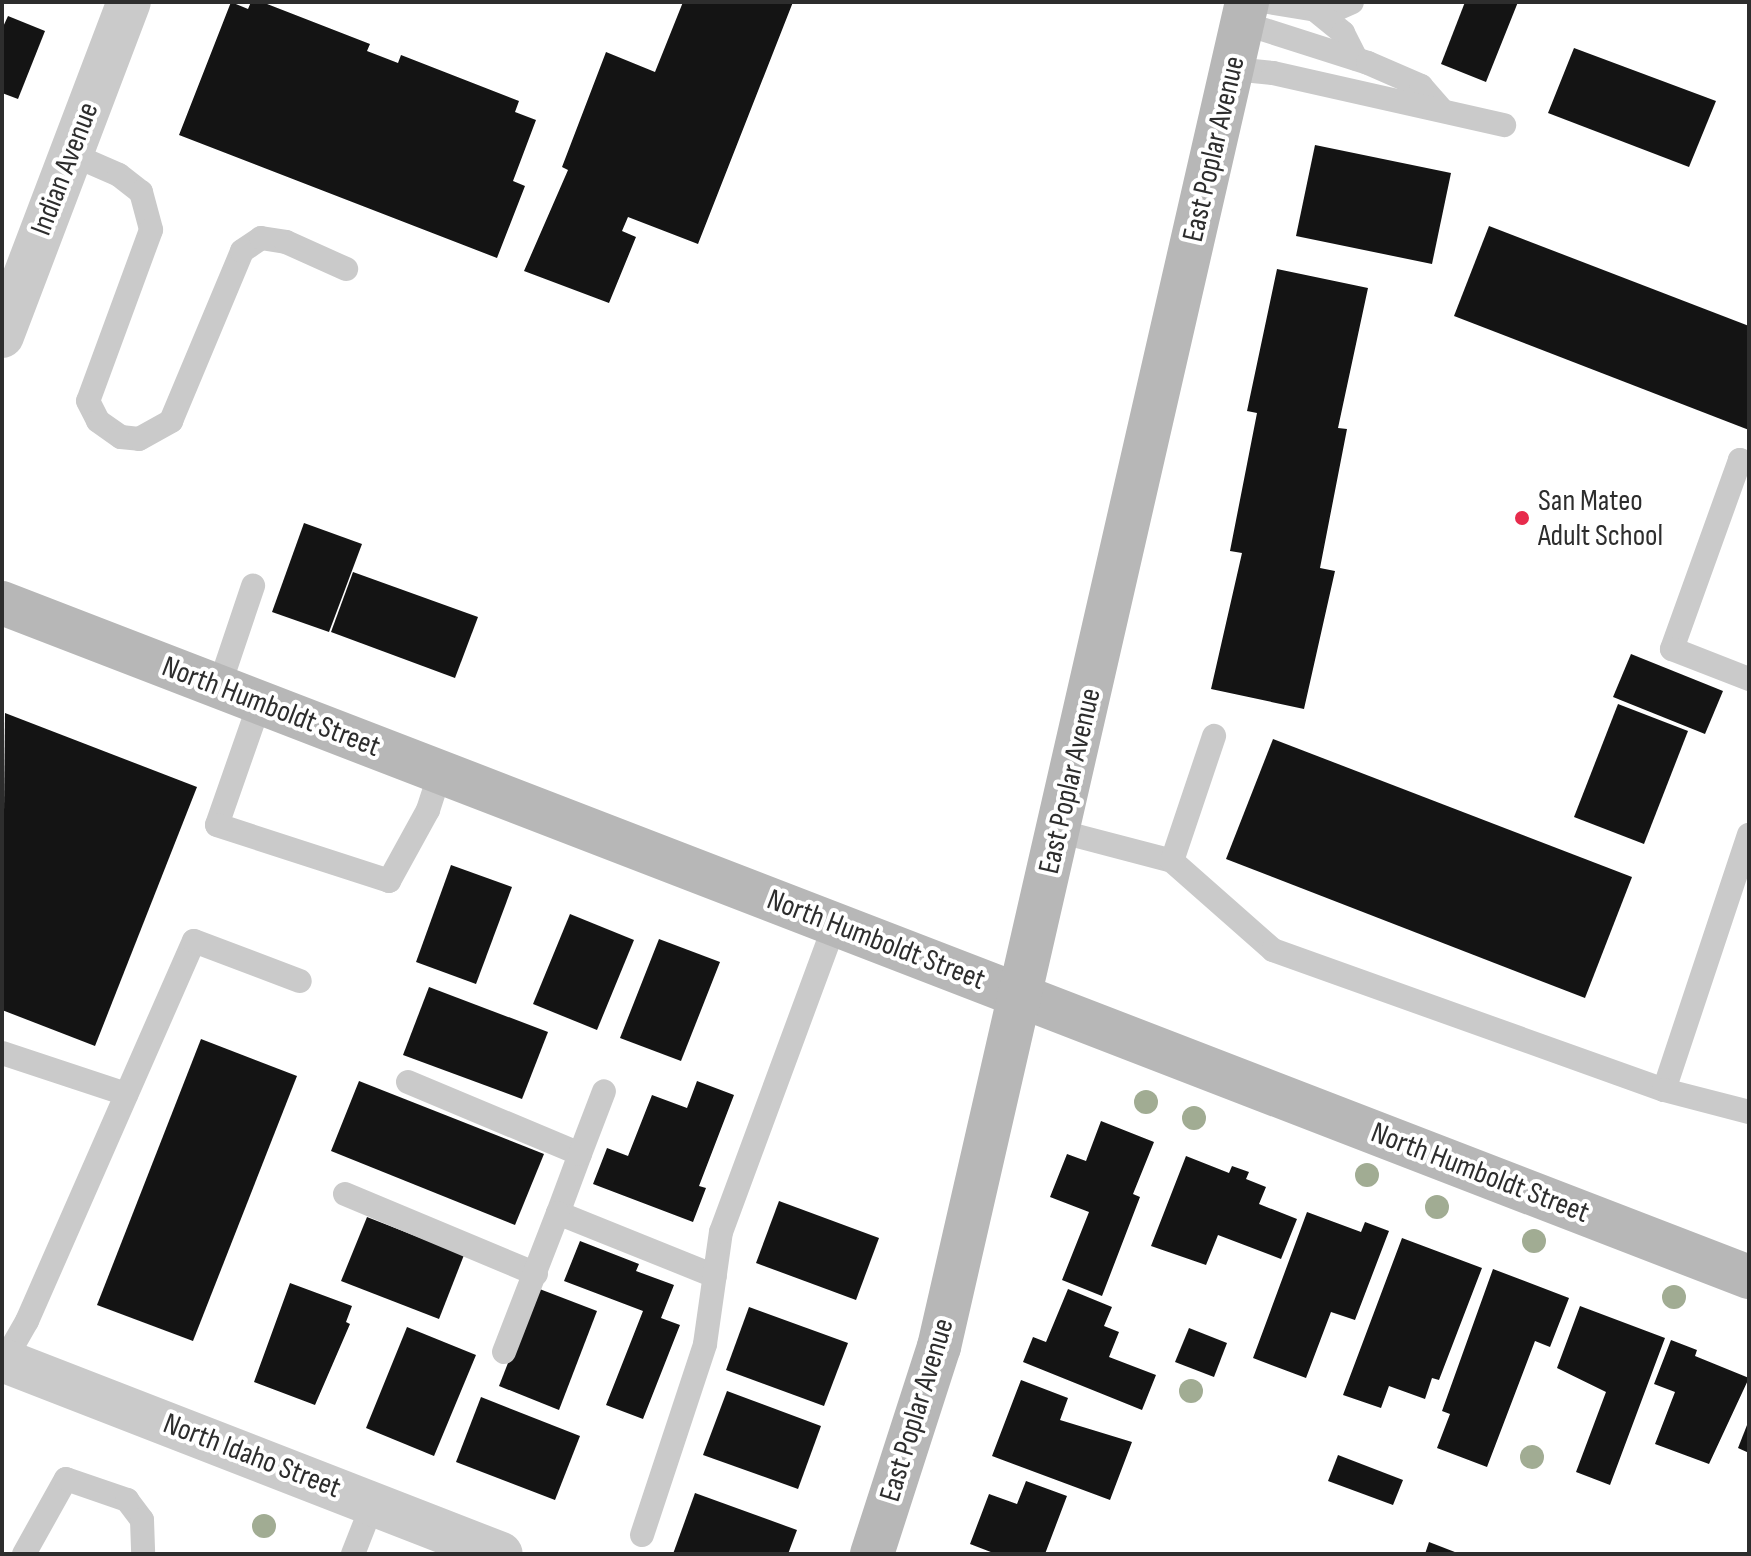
<!DOCTYPE html>
<style>
body{margin:0}
#map{position:relative;width:1751px;height:1556px;overflow:hidden;background:#fff;font-family:"Sofia Sans Condensed",sans-serif}
div>[style]{position:absolute}
[style*='--x']{left:calc(var(--x)*1px);top:calc(var(--y)*1px);width:calc(var(--w)*1px);rotate:calc(var(--a)*1deg)}
.building>*{inset:0;background:#141414}
.lane>*{height:24px;margin:-12px;padding:0 12px;transform-origin:12px;border-radius:12px;background:#cacaca}
.street>*{height:44px;margin:-22px;padding:0 22px;transform-origin:22px;border-radius:22px;background:#cacaca}
.secondary>*{height:44px;margin:-22px;padding:0 22px;transform-origin:22px;border-radius:22px;background:#b7b7b7}
.trees>*{width:24px;height:24px;margin:-12px;border-radius:50%;background:#a1ac93}
.dots>*{width:22px;height:22px;translate:-50% -50%;box-sizing:border-box;border:4px solid #fff;border-radius:50%}
span{translate:-50% -50%;white-space:nowrap;text-align:center;line-height:1.15;-webkit-text-stroke:8px #fff;paint-order:stroke}
.street-label{font-size:30px;color:#2d2d2d}
.poi-label{font-size:30px;color:#2d2d2d}
.left{translate:0 -50%;text-align:left}
.frame{position:absolute;inset:0;border:4px solid #2d2d2d;pointer-events:none}
</style>
<div id="map">
<div class="building">
<div style="clip-path:polygon(231px 2px,248px 9px,251px 2px,262px 2px,370px 44px,367px 51px,398px 63px,401px 55px,519px 101px,515px 112px,536px 120px,513px 181px,525px 186px,497px 258px,179px 135px)"></div>
<div style="clip-path:polygon(683px 2px,793px 2px,698px 244px,628px 217px,622px 231px,636px 237px,609px 303px,524px 271px,568px 170px,562px 167px,606px 52px,655px 72px)"></div>
<div style="clip-path:polygon(1465px 2px,1518px 2px,1486px 82px,1441px 64px)"></div>
<div style="clip-path:polygon(8px 16px,45px 31px,18px 99px,2px 93px,2px 29px)"></div>
<div style="clip-path:polygon(1574px 48px,1716px 101px,1689px 167px,1548px 113px)"></div>
<div style="clip-path:polygon(1315px 145px,1451px 173px,1432px 264px,1296px 236px)"></div>
<div style="clip-path:polygon(1489px 226px,1749px 326px,1749px 430px,1454px 316px)"></div>
<div style="clip-path:polygon(1277px 269px,1368px 288px,1338px 428px,1347px 429px,1320px 568px,1335px 571px,1304px 709px,1211px 689px,1242px 553px,1230px 551px,1257px 413px,1247px 411px)"></div>
<div style="clip-path:polygon(304px 523px,362px 544px,329px 632px,272px 612px)"></div>
<div style="clip-path:polygon(353px 572px,478px 617px,455px 678px,331px 632px)"></div>
<div style="clip-path:polygon(1631px 654px,1723px 691px,1705px 734px,1613px 697px)"></div>
<div style="clip-path:polygon(1618px 704px,1688px 731px,1644px 844px,1574px 817px)"></div>
<div style="clip-path:polygon(5px 713px,197px 787px,95px 1046px,2px 1010px)"></div>
<div style="clip-path:polygon(1273px 739px,1632px 877px,1585px 998px,1226px 859px)"></div>
<div style="clip-path:polygon(451px 865px,512px 887px,476px 984px,416px 962px)"></div>
<div style="clip-path:polygon(570px 914px,634px 940px,597px 1030px,533px 1004px)"></div>
<div style="clip-path:polygon(659px 939px,720px 962px,681px 1061px,620px 1038px)"></div>
<div style="clip-path:polygon(429px 987px,548px 1032px,522px 1099px,403px 1055px)"></div>
<div style="clip-path:polygon(201px 1039px,297px 1076px,193px 1341px,97px 1305px)"></div>
<div style="clip-path:polygon(359px 1081px,544px 1154px,515px 1225px,331px 1151px)"></div>
<div style="clip-path:polygon(697px 1081px,734px 1095px,699px 1186px,706px 1188px,693px 1222px,593px 1184px,607px 1148px,628px 1156px,652px 1095px,687px 1108px)"></div>
<div style="clip-path:polygon(1101px 1121px,1154px 1142px,1133px 1194px,1140px 1197px,1102px 1296px,1062px 1280px,1089px 1212px,1050px 1197px,1067px 1154px,1086px 1161px)"></div>
<div style="clip-path:polygon(1186px 1156px,1229px 1173px,1232px 1166px,1249px 1172px,1246px 1179px,1266px 1187px,1259px 1204px,1297px 1219px,1281px 1259px,1218px 1235px,1206px 1265px,1151px 1246px)"></div>
<div style="clip-path:polygon(779px 1201px,879px 1238px,856px 1300px,756px 1263px)"></div>
<div style="clip-path:polygon(1307px 1212px,1361px 1232px,1365px 1222px,1389px 1231px,1355px 1320px,1331px 1312px,1306px 1378px,1253px 1358px)"></div>
<div style="clip-path:polygon(367px 1217px,464px 1255px,439px 1319px,341px 1281px)"></div>
<div style="clip-path:polygon(1402px 1238px,1482px 1268px,1439px 1380px,1432px 1378px,1425px 1399px,1389px 1386px,1381px 1408px,1343px 1395px)"></div>
<div style="clip-path:polygon(580px 1241px,639px 1264px,636px 1271px,674px 1285px,661px 1318px,680px 1325px,643px 1419px,606px 1405px,643px 1311px,564px 1281px)"></div>
<div style="clip-path:polygon(1493px 1269px,1569px 1298px,1550px 1347px,1535px 1341px,1487px 1467px,1437px 1448px,1450px 1414px,1442px 1411px)"></div>
<div style="clip-path:polygon(290px 1283px,352px 1306px,346px 1322px,350px 1324px,315px 1405px,254px 1382px)"></div>
<div style="clip-path:polygon(537px 1288px,597px 1311px,559px 1410px,499px 1386px)"></div>
<div style="clip-path:polygon(1068px 1289px,1112px 1307px,1104px 1326px,1119px 1332px,1109px 1357px,1156px 1375px,1142px 1410px,1023px 1362px,1033px 1337px,1046px 1342px)"></div>
<div style="clip-path:polygon(1580px 1306px,1665px 1338px,1610px 1485px,1576px 1472px,1606px 1392px,1557px 1368px)"></div>
<div style="clip-path:polygon(749px 1307px,848px 1343px,824px 1406px,726px 1370px)"></div>
<div style="clip-path:polygon(407px 1327px,476px 1355px,434px 1456px,366px 1428px)"></div>
<div style="clip-path:polygon(1189px 1328px,1227px 1343px,1214px 1377px,1175px 1362px)"></div>
<div style="clip-path:polygon(1671px 1340px,1697px 1350px,1695px 1356px,1749px 1378px,1709px 1464px,1655px 1444px,1675px 1392px,1654px 1384px)"></div>
<div style="clip-path:polygon(1021px 1380px,1068px 1398px,1060px 1420px,1132px 1442px,1110px 1500px,992px 1456px)"></div>
<div style="clip-path:polygon(727px 1391px,821px 1426px,798px 1489px,703px 1455px)"></div>
<div style="clip-path:polygon(481px 1397px,580px 1436px,555px 1500px,456px 1462px)"></div>
<div style="clip-path:polygon(1749px 1420px,1749px 1453px,1738px 1448px)"></div>
<div style="clip-path:polygon(1338px 1455px,1403px 1480px,1393px 1505px,1328px 1481px)"></div>
<div style="clip-path:polygon(1026px 1481px,1067px 1496px,1045px 1554px,996px 1554px,970px 1544px,989px 1494px,1017px 1504px)"></div>
<div style="clip-path:polygon(695px 1493px,797px 1530px,788px 1554px,673px 1554px)"></div>
<div style="clip-path:polygon(1429px 1542px,1460px 1554px,1425px 1554px)"></div>
</div>
<div class="lane">
<div style="--x:1268;--y:2;--w:63;--a:9.2"></div>
<div style="--x:1330;--y:12;--w:24;--a:-24"></div>
<div style="--x:1315;--y:10;--w:36;--a:39"></div>
<div style="--x:1343;--y:33;--w:29;--a:63"></div>
<div style="--x:1243;--y:23;--w:131;--a:17.7"></div>
<div style="--x:1368;--y:63;--w:58;--a:23.5"></div>
<div style="--x:1421;--y:86;--w:30;--a:49"></div>
<div style="--x:1233;--y:69;--w:40;--a:5.7"></div>
<div style="--x:1273;--y:73;--w:237;--a:12.7"></div>
<div style="--x:71;--y:154;--w:52;--a:23.6"></div>
<div style="--x:119;--y:175;--w:28;--a:38"></div>
<div style="--x:141;--y:192;--w:39;--a:75"></div>
<div style="--x:151;--y:230;--w:182;--a:110.2"></div>
<div style="--x:88;--y:401;--w:22;--a:63"></div>
<div style="--x:98;--y:421;--w:28;--a:35"></div>
<div style="--x:121;--y:437;--w:18;--a:6"></div>
<div style="--x:139;--y:439;--w:37;--a:-29"></div>
<div style="--x:171;--y:421;--w:184;--a:-67.3"></div>
<div style="--x:242;--y:251;--w:23;--a:-34"></div>
<div style="--x:261;--y:238;--w:25;--a:9"></div>
<div style="--x:286;--y:242;--w:66;--a:24.2"></div>
<div style="--x:1749;--y:464;--w:10;--a:-156"></div>
<div style="--x:1740;--y:460;--w:201;--a:109.8"></div>
<div style="--x:1672;--y:649;--w:83;--a:21.3"></div>
<div style="--x:219;--y:687;--w:107;--a:-71.4"></div>
<div style="--x:260;--y:702;--w:130;--a:109.3"></div>
<div style="--x:217;--y:825;--w:181;--a:18"></div>
<div style="--x:389;--y:881;--w:81;--a:-61.2"></div>
<div style="--x:428;--y:810;--w:39;--a:-72"></div>
<div style="--x:1058;--y:831;--w:118;--a:14.7"></div>
<div style="--x:1172;--y:861;--w:135;--a:41.4"></div>
<div style="--x:1273;--y:950;--w:415;--a:19.7"></div>
<div style="--x:1664;--y:1090;--w:269;--a:-71.6"></div>
<div style="--x:1172;--y:861;--w:132;--a:-71.4"></div>
<div style="--x:2;--y:1053;--w:131;--a:18.3"></div>
<div style="--x:408;--y:1082;--w:186;--a:22.7"></div>
<div style="--x:580;--y:1154;--w:63;--a:110.4"></div>
<div style="--x:558;--y:1213;--w:169;--a:21.9"></div>
<div style="--x:1664;--y:1090;--w:88;--a:14.5"></div>
<div style="--x:580;--y:1154;--w:67;--a:-69.1"></div>
<div style="--x:345;--y:1194;--w:207;--a:22.7"></div>
<div style="--x:504;--y:1352;--w:149;--a:-68.8"></div>
<div style="--x:4;--y:1361;--w:46;--a:-60.1"></div>
<div style="--x:27;--y:1321;--w:415;--a:-66.3"></div>
<div style="--x:194;--y:941;--w:113;--a:20.7"></div>
<div style="--x:642;--y:1535;--w:201;--a:-71.7"></div>
<div style="--x:705;--y:1344;--w:113;--a:-81.9"></div>
<div style="--x:721;--y:1232;--w:328;--a:-69.7"></div>
<div style="--x:24;--y:1554;--w:86;--a:-60.8"></div>
<div style="--x:66;--y:1479;--w:65;--a:19"></div>
<div style="--x:127;--y:1500;--w:25;--a:53"></div>
<div style="--x:142;--y:1520;--w:34;--a:88"></div>
<div style="--x:353;--y:1554;--w:55;--a:-68.6"></div>
</div>
<div class="street">
<div style="--x:2;--y:336;--w:357;--a:-69.2"></div>
<div style="--x:2;--y:1360;--w:535;--a:21.24"></div>
</div>
<div class="secondary">
<div style="--x:2;--y:603;--w:1873;--a:21.1"></div>
<div style="--x:872;--y:1554;--w:218;--a:-72.1"></div>
<div style="--x:939;--y:1347;--w:1380;--a:-77.1"></div>
</div>
<div class="trees">
<div style="left:1146px;top:1102px"></div>
<div style="left:1194px;top:1118px"></div>
<div style="left:1367px;top:1175px"></div>
<div style="left:1437px;top:1207px"></div>
<div style="left:1534px;top:1241px"></div>
<div style="left:1674px;top:1297px"></div>
<div style="left:1191px;top:1391px"></div>
<div style="left:1532px;top:1457px"></div>
<div style="left:264px;top:1526px"></div>
</div>
<div class="dots">
<div style="left:1522px;top:518px;background:#e72b4c"></div>
</div>
<div class="street-label">
<span style="left:1214px;top:149px;rotate:-77deg">East Poplar Avenue</span>
<span style="left:65px;top:169px;rotate:-69deg">Indian Avenue</span>
<span style="left:271px;top:707px;rotate:21deg">North Humboldt Street</span>
<span style="left:1070px;top:781px;rotate:-77deg">East Poplar Avenue</span>
<span style="left:876px;top:940px;rotate:21deg">North Humboldt Street</span>
<span style="left:1480px;top:1173px;rotate:21deg">North Humboldt Street</span>
<span style="left:917px;top:1410px;rotate:-73deg">East Poplar Avenue</span>
<span style="left:252px;top:1456px;rotate:21deg">North Idaho Street</span>
</div>
<div class="poi-label">
<span class="left" style="left:1538px;top:518px">San Mateo<br>Adult School</span>
</div>
<div class="frame"></div>
</div>
